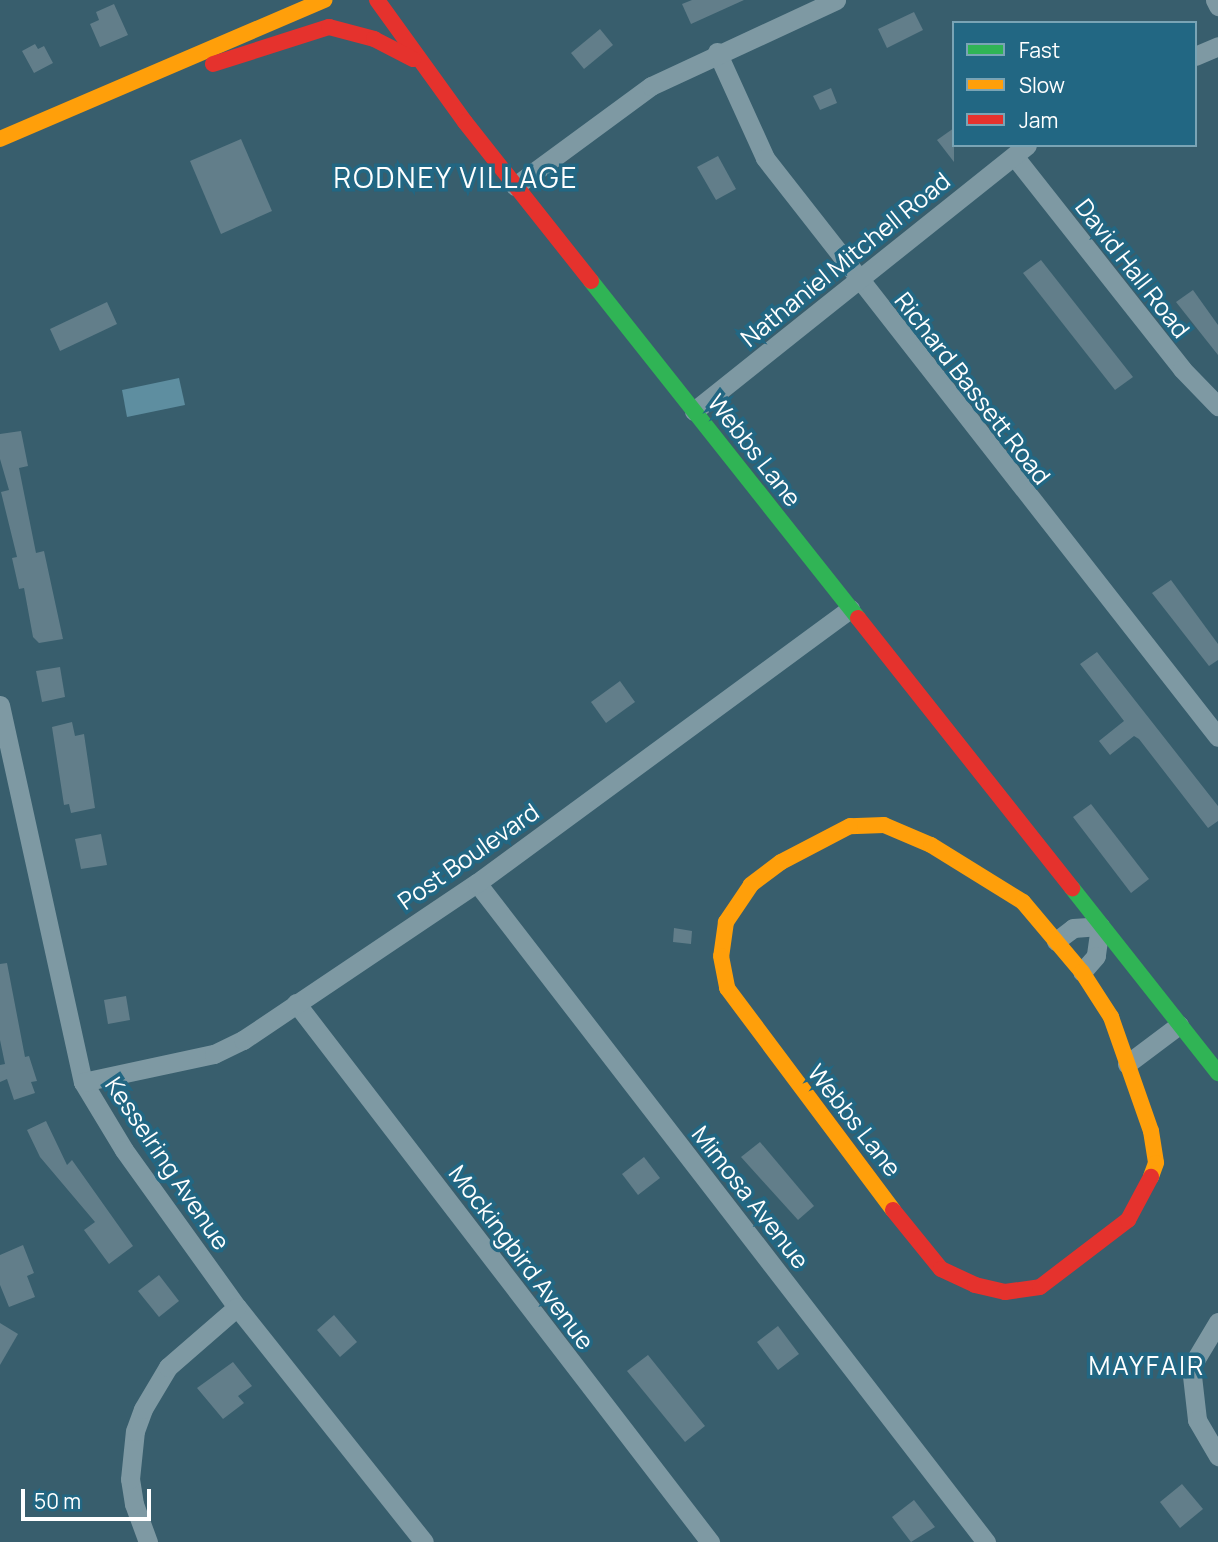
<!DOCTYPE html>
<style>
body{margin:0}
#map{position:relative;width:1218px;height:1542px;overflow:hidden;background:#385e6d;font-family:Manrope,sans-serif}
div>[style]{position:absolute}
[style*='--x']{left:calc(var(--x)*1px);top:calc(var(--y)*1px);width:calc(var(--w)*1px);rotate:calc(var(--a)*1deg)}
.water>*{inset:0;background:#5e8ea0}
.building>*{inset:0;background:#627e8a}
.street>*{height:19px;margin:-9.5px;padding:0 9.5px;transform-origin:9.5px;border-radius:9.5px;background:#7e99a3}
.fast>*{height:16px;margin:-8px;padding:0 8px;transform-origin:8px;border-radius:8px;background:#30b455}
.slow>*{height:16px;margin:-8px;padding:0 8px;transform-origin:8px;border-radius:8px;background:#ff9f0a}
.jam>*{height:16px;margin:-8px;padding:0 8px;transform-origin:8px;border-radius:8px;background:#e5322d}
span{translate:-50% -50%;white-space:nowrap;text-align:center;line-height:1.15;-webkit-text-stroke:7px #226783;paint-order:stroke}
.street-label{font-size:24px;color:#fff}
.neighbourhood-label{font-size:26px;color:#fff;letter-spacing:2px}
.quarter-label{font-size:28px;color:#fff;letter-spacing:2px}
.legend{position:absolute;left:952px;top:21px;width:245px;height:126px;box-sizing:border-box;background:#226783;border:2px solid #7aa4b5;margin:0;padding:9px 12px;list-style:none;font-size:21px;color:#fff}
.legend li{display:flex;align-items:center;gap:14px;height:35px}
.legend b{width:35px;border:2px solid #7aa4b5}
.scale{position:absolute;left:21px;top:1489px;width:130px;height:32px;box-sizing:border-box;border:4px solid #fff;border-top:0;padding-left:9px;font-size:21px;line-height:24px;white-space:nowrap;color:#fff;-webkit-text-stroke:5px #226783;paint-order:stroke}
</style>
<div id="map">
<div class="water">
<div style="clip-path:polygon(179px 378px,185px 405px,127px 417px,122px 390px)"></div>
</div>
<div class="building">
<div style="clip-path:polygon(692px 0,744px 0,691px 24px,682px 4px)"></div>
<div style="clip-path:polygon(114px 4px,128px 35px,100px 47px,90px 24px,99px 20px,96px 12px)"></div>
<div style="clip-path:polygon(914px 12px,923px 30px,887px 48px,878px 29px)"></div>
<div style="clip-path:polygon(600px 29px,613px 45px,584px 69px,571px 53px)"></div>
<div style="clip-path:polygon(35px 44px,38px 49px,44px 46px,53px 63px,34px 73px,22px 51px)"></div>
<div style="clip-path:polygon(831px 88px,837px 103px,820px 110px,813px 96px)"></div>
<div style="clip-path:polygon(954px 128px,954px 162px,937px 140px)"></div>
<div style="clip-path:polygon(241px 139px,272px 211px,221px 234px,190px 161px)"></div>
<div style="clip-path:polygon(718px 156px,736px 189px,716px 200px,697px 167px)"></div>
<div style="clip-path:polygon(1041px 260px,1133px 377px,1115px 390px,1023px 273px)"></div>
<div style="clip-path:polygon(1193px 290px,1218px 325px,1218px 355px,1176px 302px)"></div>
<div style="clip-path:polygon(107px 302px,117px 324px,60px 351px,50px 329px)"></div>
<div style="clip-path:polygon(21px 431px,28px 466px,19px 468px,36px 553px,44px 551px,63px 639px,39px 643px,33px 637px,24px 588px,19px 589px,12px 558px,17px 557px,1px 492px,9px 490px,0 459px,0 434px)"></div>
<div style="clip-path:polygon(1171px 580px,1218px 644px,1218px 660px,1209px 666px,1152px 593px)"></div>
<div style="clip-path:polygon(1097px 652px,1218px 806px,1218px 821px,1208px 828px,1139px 739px,1134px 736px,1110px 755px,1099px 741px,1124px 721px,1080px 664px)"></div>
<div style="clip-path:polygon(60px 667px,65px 697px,42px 702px,36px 671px)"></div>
<div style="clip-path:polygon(620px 681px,635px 702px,606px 723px,591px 702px)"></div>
<div style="clip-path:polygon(72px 722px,75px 736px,84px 734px,95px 808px,71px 813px,69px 804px,64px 805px,52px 727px)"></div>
<div style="clip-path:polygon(1091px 804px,1149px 879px,1131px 893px,1073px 817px)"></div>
<div style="clip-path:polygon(101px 834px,107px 865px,81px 869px,75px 839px)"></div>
<div style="clip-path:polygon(674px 928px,692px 931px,691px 944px,673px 942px)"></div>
<div style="clip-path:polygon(7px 963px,25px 1057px,29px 1056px,37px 1081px,31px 1082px,35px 1093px,14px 1100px,7px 1079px,0 1082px,0 1065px,5px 1064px,0 1040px,0 964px)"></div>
<div style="clip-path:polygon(126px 996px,130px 1020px,108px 1024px,104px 1000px)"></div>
<div style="clip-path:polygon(46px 1121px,67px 1165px,72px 1160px,133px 1246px,109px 1264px,84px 1230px,95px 1222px,40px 1157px,27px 1130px)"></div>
<div style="clip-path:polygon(760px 1142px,814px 1206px,798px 1220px,741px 1157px)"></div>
<div style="clip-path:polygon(644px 1157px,660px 1178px,638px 1195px,622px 1174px)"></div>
<div style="clip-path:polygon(23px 1245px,34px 1273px,27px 1276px,35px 1297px,9px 1307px,0 1285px,0 1255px)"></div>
<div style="clip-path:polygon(159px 1275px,179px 1301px,159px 1317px,138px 1291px)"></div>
<div style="clip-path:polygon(334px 1315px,357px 1342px,340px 1357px,317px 1330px)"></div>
<div style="clip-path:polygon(0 1323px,18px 1334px,0 1365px)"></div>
<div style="clip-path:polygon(778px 1326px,799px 1354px,778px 1370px,757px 1342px)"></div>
<div style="clip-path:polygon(648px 1355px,705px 1426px,685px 1442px,627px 1371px)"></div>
<div style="clip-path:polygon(233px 1362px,252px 1386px,238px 1396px,244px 1403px,223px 1419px,197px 1388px)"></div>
<div style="clip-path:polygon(1182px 1484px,1203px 1509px,1180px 1528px,1160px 1502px)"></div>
<div style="clip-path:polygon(914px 1500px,935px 1527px,911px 1542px,892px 1517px)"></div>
</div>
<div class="street">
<div style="--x:1215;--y:0;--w:7;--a:63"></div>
<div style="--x:717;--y:52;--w:116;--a:65.6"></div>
<div style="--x:765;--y:158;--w:735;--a:51.96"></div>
<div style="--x:1195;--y:56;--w:25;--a:-23"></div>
<div style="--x:1014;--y:156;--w:271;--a:51.7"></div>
<div style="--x:1182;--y:369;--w:52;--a:45.8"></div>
<div style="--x:515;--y:186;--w:169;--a:-36.3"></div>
<div style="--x:651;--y:86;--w:204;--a:-24.9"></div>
<div style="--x:694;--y:411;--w:426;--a:-38.6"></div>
<div style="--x:0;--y:705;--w:386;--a:77.6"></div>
<div style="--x:83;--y:1082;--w:79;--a:58.9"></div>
<div style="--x:124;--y:1150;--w:193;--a:54.3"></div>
<div style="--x:237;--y:1307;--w:300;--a:51.5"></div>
<div style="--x:477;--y:883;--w:833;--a:52.32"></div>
<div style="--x:1056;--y:941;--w:21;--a:-37"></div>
<div style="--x:1073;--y:928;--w:27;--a:-4"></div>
<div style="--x:1100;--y:926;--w:30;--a:98"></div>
<div style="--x:1096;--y:956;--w:21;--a:131"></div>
<div style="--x:296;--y:1003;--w:680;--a:52.47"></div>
<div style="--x:1127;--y:1064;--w:65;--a:-36.9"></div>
<div style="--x:83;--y:1082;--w:134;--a:-12.1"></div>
<div style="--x:214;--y:1054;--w:32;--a:-26"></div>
<div style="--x:243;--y:1040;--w:282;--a:-33.9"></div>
<div style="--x:477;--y:883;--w:463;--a:-36.3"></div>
<div style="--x:1218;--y:1322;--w:52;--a:121"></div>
<div style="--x:1191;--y:1367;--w:53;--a:83.5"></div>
<div style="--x:1197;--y:1420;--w:42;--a:59.7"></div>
<div style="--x:148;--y:1542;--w:40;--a:-110.2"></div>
<div style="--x:134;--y:1504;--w:25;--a:-99"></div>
<div style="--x:130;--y:1479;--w:48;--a:-84.1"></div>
<div style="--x:135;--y:1431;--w:23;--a:-70"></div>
<div style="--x:143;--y:1409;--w:49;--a:-59.2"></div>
<div style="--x:168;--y:1367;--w:91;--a:-41"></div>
</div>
<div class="fast">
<div style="--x:591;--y:281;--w:430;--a:51.6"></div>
<div style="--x:1072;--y:888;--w:236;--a:51.7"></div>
</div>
<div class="slow">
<div style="--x:0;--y:139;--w:353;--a:-23.2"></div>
<div style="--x:884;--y:825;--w:51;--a:23.1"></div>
<div style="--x:931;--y:845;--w:108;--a:31.8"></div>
<div style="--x:1023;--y:902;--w:92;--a:49.9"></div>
<div style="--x:1082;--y:972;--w:54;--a:57.2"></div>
<div style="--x:1111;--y:1017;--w:121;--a:70.7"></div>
<div style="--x:1151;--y:1131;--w:32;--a:81"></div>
<div style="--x:1156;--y:1163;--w:15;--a:110"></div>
<div style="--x:884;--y:825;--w:34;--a:178"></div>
<div style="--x:850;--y:826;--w:78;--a:152.4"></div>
<div style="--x:781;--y:862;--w:38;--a:143"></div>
<div style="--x:751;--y:885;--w:45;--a:124"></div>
<div style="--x:726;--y:922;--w:34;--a:98"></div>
<div style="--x:721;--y:956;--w:33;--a:79"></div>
<div style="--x:727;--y:988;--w:277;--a:53.2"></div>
</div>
<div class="jam">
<div style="--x:377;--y:0;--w:150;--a:54.2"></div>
<div style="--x:465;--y:122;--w:203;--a:51.6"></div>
<div style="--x:213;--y:64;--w:122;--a:-17.7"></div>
<div style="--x:329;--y:27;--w:47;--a:14.9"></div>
<div style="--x:374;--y:39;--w:44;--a:27.1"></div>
<div style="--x:858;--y:618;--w:345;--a:51.6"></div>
<div style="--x:893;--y:1210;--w:76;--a:50.9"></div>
<div style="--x:941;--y:1269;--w:38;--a:25"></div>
<div style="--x:975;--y:1285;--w:31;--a:13"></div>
<div style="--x:1005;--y:1292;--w:35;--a:-8"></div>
<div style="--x:1040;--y:1287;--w:111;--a:-37.3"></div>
<div style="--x:1128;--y:1220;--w:49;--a:-61.9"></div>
</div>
<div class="street-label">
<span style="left:845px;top:259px;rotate:-39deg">Nathaniel Mitchell Road</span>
<span style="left:1133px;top:268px;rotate:52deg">David Hall Road</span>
<span style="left:973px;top:388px;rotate:52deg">Richard Bassett Road</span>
<span style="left:755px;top:450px;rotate:52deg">Webbs Lane</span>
<span style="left:468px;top:856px;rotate:-35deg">Post Boulevard</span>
<span style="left:855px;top:1120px;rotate:52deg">Webbs Lane</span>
<span style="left:168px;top:1163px;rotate:56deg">Kesselring Avenue</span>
<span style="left:751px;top:1197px;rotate:52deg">Mimosa Avenue</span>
<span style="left:522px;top:1257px;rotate:53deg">Mockingbird Avenue</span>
</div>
<div class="neighbourhood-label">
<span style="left:1147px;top:1366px">MAYFAIR</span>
</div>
<div class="quarter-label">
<span style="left:456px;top:177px">RODNEY VILLAGE</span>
</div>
<ul class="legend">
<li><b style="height:9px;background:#30b455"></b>Fast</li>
<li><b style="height:9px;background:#ff9f0a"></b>Slow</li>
<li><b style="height:9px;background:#e5322d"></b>Jam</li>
</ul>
<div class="scale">50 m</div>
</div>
